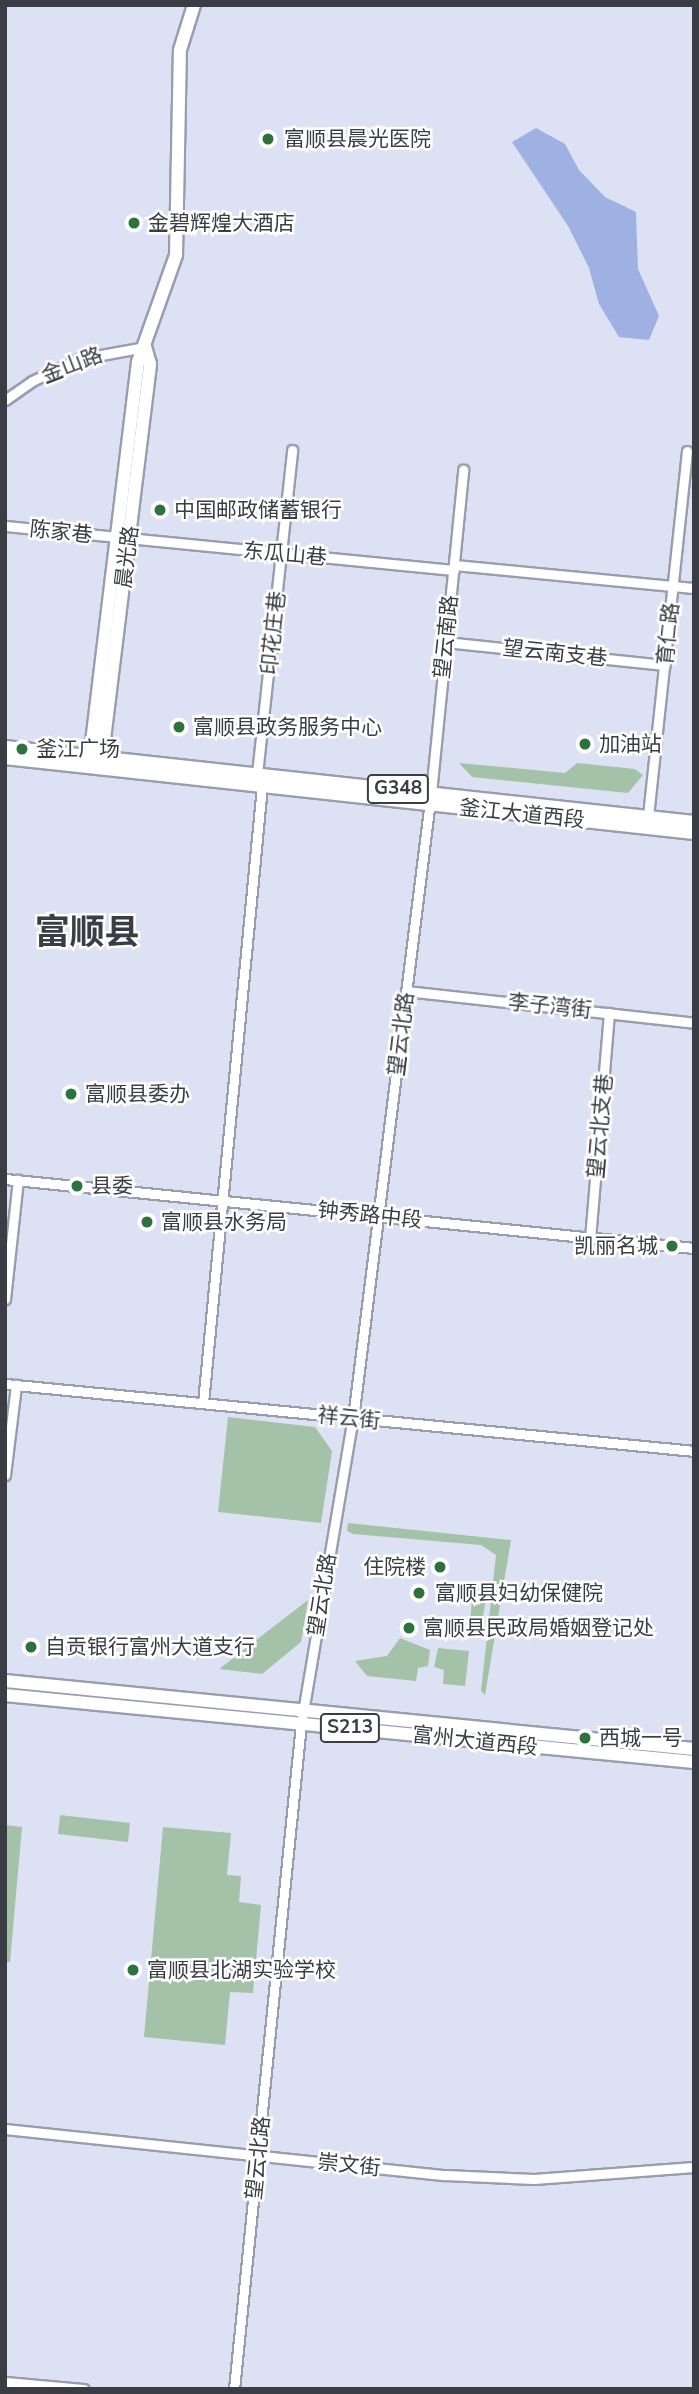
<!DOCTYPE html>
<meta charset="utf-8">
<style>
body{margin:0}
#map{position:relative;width:699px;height:2394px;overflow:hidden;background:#dce2f4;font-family:"Nunito Sans","Noto Sans SC",sans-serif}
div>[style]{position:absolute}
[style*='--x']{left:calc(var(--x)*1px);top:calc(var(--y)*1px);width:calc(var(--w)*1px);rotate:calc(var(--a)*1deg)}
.green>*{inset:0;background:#a4c2a8}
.water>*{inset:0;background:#9fb0e2}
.roads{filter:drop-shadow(2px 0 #989eae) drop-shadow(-2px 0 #989eae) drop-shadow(0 2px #989eae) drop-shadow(0 -2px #989eae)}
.minor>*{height:9px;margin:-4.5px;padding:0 4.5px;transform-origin:4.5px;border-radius:4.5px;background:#fff}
.major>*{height:12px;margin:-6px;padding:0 6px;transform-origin:6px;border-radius:6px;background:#fff}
.dots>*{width:19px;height:19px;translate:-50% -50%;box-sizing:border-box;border:4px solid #fff;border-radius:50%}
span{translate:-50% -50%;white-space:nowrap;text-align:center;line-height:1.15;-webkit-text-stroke:5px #fff;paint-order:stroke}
.shield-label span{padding:2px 5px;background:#fff;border:2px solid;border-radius:5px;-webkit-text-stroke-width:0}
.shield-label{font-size:19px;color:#3a3d44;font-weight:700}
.poi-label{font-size:21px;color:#3a3d44}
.left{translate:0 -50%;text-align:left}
.right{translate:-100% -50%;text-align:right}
.street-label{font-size:21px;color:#3a3d44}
.town-label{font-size:35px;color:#3a3d44;font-weight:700}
.frame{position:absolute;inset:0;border:7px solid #3a3d44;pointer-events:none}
</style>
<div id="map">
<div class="green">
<div style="clip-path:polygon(459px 763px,565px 773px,577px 763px,635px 769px,643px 775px,628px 793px,472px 777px)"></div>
<div style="clip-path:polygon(228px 1417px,315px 1427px,332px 1451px,321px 1523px,218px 1512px)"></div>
<div style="clip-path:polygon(348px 1523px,511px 1540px,485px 1695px,481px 1691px,496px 1555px,481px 1545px,353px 1534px,347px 1531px)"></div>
<div style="clip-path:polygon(465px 1592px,480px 1595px,485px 1603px,481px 1631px,475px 1638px,458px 1637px,469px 1636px,472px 1599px,465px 1598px)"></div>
<div style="clip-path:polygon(308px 1600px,301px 1642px,262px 1674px,219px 1669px)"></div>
<div style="clip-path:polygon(400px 1638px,430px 1650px,428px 1666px,418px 1668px,416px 1681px,367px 1676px,355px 1661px,387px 1656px)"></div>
<div style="clip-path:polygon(438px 1648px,469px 1651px,465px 1686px,443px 1684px,444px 1670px,434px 1667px)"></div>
<div style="clip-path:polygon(60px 1815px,130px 1823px,128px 1842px,58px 1834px)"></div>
<div style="clip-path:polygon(5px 1825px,22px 1827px,10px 1962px,5px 1962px)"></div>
<div style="clip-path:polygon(163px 1827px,231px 1833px,227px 1875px,241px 1876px,239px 1902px,261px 1905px,253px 1993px,230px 1992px,225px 2045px,144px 2037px)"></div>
</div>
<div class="water">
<div style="clip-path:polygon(536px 128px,565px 144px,579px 170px,605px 197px,636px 212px,638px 269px,659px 316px,649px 340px,619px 337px,599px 304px,589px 268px,568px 226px,512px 142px)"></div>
</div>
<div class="roads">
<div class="minor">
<div style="--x:5;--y:400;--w:33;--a:-35"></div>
<div style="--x:32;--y:381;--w:52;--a:-25.1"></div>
<div style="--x:79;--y:359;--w:67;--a:-10.3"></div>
<div style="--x:5;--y:526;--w:451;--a:5.6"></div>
<div style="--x:454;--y:565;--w:241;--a:5.5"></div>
<div style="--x:445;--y:642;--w:221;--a:6"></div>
<div style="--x:257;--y:774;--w:326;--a:-83.8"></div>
<div style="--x:648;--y:816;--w:367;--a:-83.9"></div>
<div style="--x:406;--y:991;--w:290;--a:6.3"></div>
<div style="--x:5;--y:1179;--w:692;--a:5.72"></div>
<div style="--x:590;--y:1239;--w:227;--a:-85.2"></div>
<div style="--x:5;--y:1299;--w:120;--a:-83.8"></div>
<div style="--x:5;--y:1384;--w:692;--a:5.55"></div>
<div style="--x:203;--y:1403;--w:620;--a:-84.54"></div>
<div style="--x:5;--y:1475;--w:91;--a:-83"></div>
<div style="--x:5;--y:2129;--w:442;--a:6"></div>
<div style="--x:445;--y:2175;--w:89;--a:2.6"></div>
<div style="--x:534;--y:2179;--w:160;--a:-4.3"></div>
<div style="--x:5;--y:2382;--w:79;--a:5.1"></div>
<div style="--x:234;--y:2389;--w:668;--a:-84.25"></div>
<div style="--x:301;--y:1724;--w:310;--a:-80.4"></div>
<div style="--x:353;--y:1418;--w:630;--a:-82.89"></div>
<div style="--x:431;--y:793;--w:325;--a:-84.3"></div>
</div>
<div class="major">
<div style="--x:5;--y:747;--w:693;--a:6.21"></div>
<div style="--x:5;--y:758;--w:693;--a:6.21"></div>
<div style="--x:101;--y:764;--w:403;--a:-83"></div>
<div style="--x:150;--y:364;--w:18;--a:-106"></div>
<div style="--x:89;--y:767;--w:408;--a:-83.1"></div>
<div style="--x:138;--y:362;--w:114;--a:-70.4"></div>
<div style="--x:176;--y:255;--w:205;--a:-88.9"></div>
<div style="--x:180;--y:50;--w:47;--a:-72.7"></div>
<div style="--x:5;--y:1681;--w:692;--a:5.64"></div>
<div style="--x:5;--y:1695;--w:692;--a:5.55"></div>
</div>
</div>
<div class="dots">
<div style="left:268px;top:139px;background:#2c723d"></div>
<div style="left:134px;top:223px;background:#2c723d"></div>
<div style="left:160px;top:510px;background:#2c723d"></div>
<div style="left:179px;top:727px;background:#2c723d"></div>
<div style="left:585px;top:744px;background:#2c723d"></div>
<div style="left:22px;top:749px;background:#2c723d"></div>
<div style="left:71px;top:1094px;background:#2c723d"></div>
<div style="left:77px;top:1186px;background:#2c723d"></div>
<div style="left:147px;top:1222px;background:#2c723d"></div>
<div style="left:672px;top:1246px;background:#2c723d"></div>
<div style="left:440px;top:1567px;background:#2c723d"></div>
<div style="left:419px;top:1593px;background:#2c723d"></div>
<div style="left:409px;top:1628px;background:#2c723d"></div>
<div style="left:31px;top:1647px;background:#2c723d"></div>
<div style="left:585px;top:1738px;background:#2c723d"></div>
<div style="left:133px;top:1970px;background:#2c723d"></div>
</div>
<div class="shield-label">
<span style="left:398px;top:789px">G348</span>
<span style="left:350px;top:1728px">S213</span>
</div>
<div class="poi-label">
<span class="left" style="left:284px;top:139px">富顺县晨光医院</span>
<span class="left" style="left:148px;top:223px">金碧辉煌大酒店</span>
<span class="left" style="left:174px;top:510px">中国邮政储蓄银行</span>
<span class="left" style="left:193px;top:727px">富顺县政务服务中心</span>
<span class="left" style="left:599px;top:744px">加油站</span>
<span class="left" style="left:36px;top:749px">釜江广场</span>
<span class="left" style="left:85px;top:1094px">富顺县委办</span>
<span class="left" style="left:91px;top:1186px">县委</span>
<span class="left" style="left:161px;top:1222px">富顺县水务局</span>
<span class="right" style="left:658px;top:1246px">凯丽名城</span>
<span class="right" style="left:426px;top:1567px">住院楼</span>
<span class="left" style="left:435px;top:1593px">富顺县妇幼保健院</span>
<span class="left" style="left:423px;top:1628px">富顺县民政局婚姻登记处</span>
<span class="left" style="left:45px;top:1647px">自贡银行富州大道支行</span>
<span class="left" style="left:599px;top:1738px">西城一号</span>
<span class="left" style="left:147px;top:1970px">富顺县北湖实验学校</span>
</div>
<div class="street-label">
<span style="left:72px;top:365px;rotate:-21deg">金山路</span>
<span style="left:61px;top:532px;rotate:6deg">陈家巷</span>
<span style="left:285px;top:554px;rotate:5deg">东瓜山巷</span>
<span style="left:127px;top:557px;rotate:-83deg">晨光路</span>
<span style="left:273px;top:633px;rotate:-84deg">印花庄巷</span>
<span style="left:668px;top:634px;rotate:-84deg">育仁路</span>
<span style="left:446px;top:637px;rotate:-84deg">望云南路</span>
<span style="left:555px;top:653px;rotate:6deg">望云南支巷</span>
<span style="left:522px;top:814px;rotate:6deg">釜江大道西段</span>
<span style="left:550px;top:1006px;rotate:6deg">李子湾街</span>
<span style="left:401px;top:1034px;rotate:-83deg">望云北路</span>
<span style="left:600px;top:1126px;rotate:-85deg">望云北支巷</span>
<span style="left:370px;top:1215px;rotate:6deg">钟秀路中段</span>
<span style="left:349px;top:1418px;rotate:6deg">祥云街</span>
<span style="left:322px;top:1595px;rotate:-81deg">望云北路</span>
<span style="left:475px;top:1741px;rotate:6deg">富州大道西段</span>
<span style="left:258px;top:2158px;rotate:-84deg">望云北路</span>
<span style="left:349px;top:2165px;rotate:6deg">崇文街</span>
</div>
<div class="town-label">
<span style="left:87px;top:933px">富顺县</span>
</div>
<div class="frame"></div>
</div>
